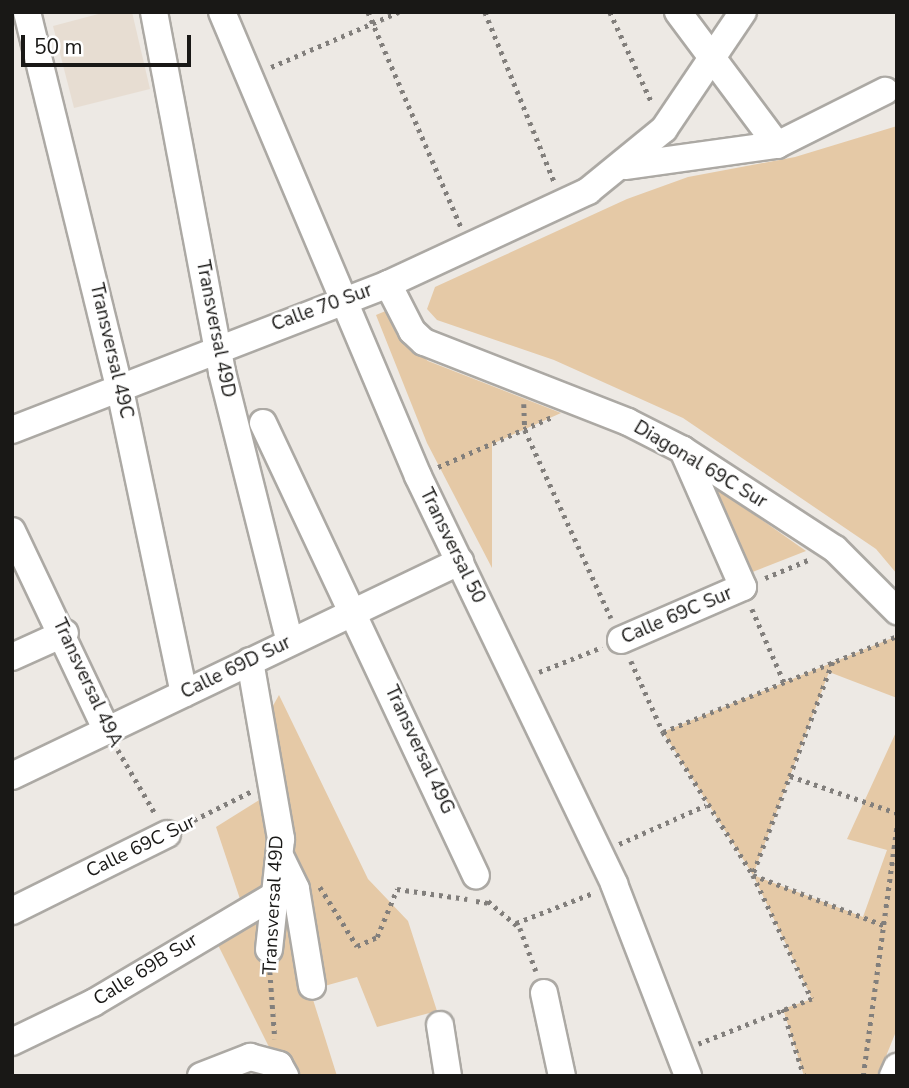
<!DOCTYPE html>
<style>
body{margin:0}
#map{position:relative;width:909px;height:1088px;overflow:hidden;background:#ede9e4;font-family:"Nunito Sans",sans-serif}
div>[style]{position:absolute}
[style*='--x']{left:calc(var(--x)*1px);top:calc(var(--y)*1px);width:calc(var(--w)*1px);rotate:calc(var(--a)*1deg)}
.built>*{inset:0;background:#e7ddd2}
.green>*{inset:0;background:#e5c9a6}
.path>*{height:4.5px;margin-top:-2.25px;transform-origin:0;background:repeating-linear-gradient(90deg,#827f7c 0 3.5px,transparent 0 8.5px)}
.roads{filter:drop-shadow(2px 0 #aca9a4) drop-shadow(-2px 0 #aca9a4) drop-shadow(0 2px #aca9a4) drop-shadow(0 -2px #aca9a4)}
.minor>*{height:26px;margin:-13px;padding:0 13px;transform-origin:13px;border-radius:13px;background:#fff}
span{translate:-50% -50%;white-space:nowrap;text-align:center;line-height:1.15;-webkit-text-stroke:5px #fff;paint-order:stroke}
.street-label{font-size:19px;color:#191816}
.frame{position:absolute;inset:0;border:14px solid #191816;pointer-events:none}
.scale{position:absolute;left:21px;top:35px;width:170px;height:32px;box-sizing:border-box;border:4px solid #191816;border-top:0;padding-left:9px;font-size:21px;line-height:24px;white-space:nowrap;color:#191816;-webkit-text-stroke:5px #fff;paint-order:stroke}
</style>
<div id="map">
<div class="built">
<div style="clip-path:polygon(106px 12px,132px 12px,150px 89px,74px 108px,53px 26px)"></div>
</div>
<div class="green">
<div style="clip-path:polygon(897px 126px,897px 574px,876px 549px,683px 418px,554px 360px,437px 320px,427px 309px,435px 287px,627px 199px,688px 177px,795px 157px)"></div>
<div style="clip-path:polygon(388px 310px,402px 339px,428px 361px,561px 413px,492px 444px,492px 568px,427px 443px,376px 315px)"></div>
<div style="clip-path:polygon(715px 487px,806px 551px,750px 573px)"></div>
<div style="clip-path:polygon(897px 636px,897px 698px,829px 672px,753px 875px,863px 917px,887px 850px,847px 839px,897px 730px,897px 1029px,878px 1076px,804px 1076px,783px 1009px,812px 999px,753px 875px,663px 732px)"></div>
<div style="clip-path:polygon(279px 695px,368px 879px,408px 921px,437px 1011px,377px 1027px,357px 977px,310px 990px,337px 1076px,297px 1076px,273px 1055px,215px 939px,247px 920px,216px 827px,264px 797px,270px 711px)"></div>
</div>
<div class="path">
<div style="--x:368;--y:12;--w:234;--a:66.6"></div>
<div style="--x:485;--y:12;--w:183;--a:67.8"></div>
<div style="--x:610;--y:12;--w:100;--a:65.2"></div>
<div style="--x:271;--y:67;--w:139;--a:-23.3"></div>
<div style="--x:524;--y:404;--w:26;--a:88"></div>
<div style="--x:525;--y:430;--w:207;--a:65.4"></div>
<div style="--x:438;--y:467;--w:124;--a:-23.7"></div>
<div style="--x:765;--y:578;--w:47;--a:-22.7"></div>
<div style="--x:752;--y:609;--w:80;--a:66.3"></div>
<div style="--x:631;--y:661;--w:78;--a:65.7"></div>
<div style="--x:663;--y:732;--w:169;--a:57.8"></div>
<div style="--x:753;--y:875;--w:137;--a:64.6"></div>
<div style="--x:812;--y:999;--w:122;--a:158.3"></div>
<div style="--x:833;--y:662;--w:228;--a:110.6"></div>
<div style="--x:753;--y:875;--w:142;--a:21"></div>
<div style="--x:539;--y:672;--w:68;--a:-21.6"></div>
<div style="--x:663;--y:732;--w:253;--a:-22.3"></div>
<div style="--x:118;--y:750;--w:75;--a:59.7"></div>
<div style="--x:790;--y:776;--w:113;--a:19.1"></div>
<div style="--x:186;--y:824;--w:72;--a:-26.6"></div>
<div style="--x:619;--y:844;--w:95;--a:-24.1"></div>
<div style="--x:320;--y:887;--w:70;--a:57.9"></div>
<div style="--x:357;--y:946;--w:22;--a:-24"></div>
<div style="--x:377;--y:937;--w:52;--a:-67.4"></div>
<div style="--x:397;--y:889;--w:71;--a:8.1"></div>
<div style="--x:476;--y:901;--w:12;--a:9"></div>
<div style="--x:488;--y:901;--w:42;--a:40.2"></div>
<div style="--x:520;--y:928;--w:46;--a:69.6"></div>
<div style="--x:516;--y:923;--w:83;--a:-21.3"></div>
<div style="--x:270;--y:971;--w:68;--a:85.8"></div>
<div style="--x:783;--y:1009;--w:70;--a:72.6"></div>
<div style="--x:863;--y:1076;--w:254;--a:-82.3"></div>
</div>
<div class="roads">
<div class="minor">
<div style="--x:27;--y:12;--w:389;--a:76.2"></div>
<div style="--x:120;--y:390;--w:310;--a:78.1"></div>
<div style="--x:154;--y:12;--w:366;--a:79.3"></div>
<div style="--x:222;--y:372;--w:278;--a:75.9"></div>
<div style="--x:222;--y:12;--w:504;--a:67.1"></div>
<div style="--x:418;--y:476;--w:453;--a:64.3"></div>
<div style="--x:614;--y:884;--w:206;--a:68.9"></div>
<div style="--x:678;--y:12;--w:166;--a:53.3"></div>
<div style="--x:625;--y:166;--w:153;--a:-7.9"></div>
<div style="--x:777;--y:145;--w:121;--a:-26.6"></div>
<div style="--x:388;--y:284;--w:53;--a:62.9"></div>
<div style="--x:412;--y:331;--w:16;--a:43"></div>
<div style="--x:424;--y:342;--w:219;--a:21.4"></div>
<div style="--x:628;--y:422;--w:62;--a:27"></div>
<div style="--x:683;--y:450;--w:181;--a:33.1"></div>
<div style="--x:835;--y:549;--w:88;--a:45"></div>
<div style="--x:263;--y:423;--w:500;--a:64.8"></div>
<div style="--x:12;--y:430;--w:403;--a:-21.2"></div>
<div style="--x:388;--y:284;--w:221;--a:-24.9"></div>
<div style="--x:588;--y:191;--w:98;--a:-39.2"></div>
<div style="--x:664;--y:129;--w:141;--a:-56"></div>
<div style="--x:12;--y:531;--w:221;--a:64.6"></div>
<div style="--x:621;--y:640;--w:133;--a:-23.5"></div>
<div style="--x:743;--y:587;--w:150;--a:-113.7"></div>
<div style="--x:12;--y:657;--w:58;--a:-24.4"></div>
<div style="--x:250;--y:661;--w:181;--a:80.1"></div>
<div style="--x:281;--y:839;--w:111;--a:96.2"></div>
<div style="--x:12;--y:776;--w:497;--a:-25.6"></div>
<div style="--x:281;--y:858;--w:34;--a:64"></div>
<div style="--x:296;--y:889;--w:98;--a:80.6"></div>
<div style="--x:12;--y:911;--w:173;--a:-26.4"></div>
<div style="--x:544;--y:993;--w:85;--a:77.8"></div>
<div style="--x:440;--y:1025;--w:52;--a:81.1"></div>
<div style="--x:12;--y:1042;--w:90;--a:-25.7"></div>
<div style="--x:93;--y:1003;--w:215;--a:-30.7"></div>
<div style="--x:201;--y:1076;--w:53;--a:-21.2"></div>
<div style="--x:250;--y:1057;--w:30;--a:15"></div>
<div style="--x:279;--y:1065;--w:13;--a:61"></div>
<div style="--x:893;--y:1076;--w:10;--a:-66"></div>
</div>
</div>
<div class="street-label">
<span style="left:322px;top:308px;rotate:-20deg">Calle 70 Sur</span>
<span style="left:215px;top:329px;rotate:79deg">Transversal 49D</span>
<span style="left:111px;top:351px;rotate:77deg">Transversal 49C</span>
<span style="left:700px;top:465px;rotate:31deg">Diagonal 69C Sur</span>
<span style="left:452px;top:546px;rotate:64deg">Transversal 50</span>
<span style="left:677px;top:616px;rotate:-23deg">Calle 69C Sur</span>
<span style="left:236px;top:668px;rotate:-26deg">Calle 69D Sur</span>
<span style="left:87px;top:683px;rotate:65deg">Transversal 49A</span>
<span style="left:419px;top:750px;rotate:65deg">Transversal 49G</span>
<span style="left:141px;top:847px;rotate:-26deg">Calle 69C Sur</span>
<span style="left:274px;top:905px;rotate:-87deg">Transversal 49D</span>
<span style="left:146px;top:970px;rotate:-32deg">Calle 69B Sur</span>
</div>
<div class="frame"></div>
<div class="scale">50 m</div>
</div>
